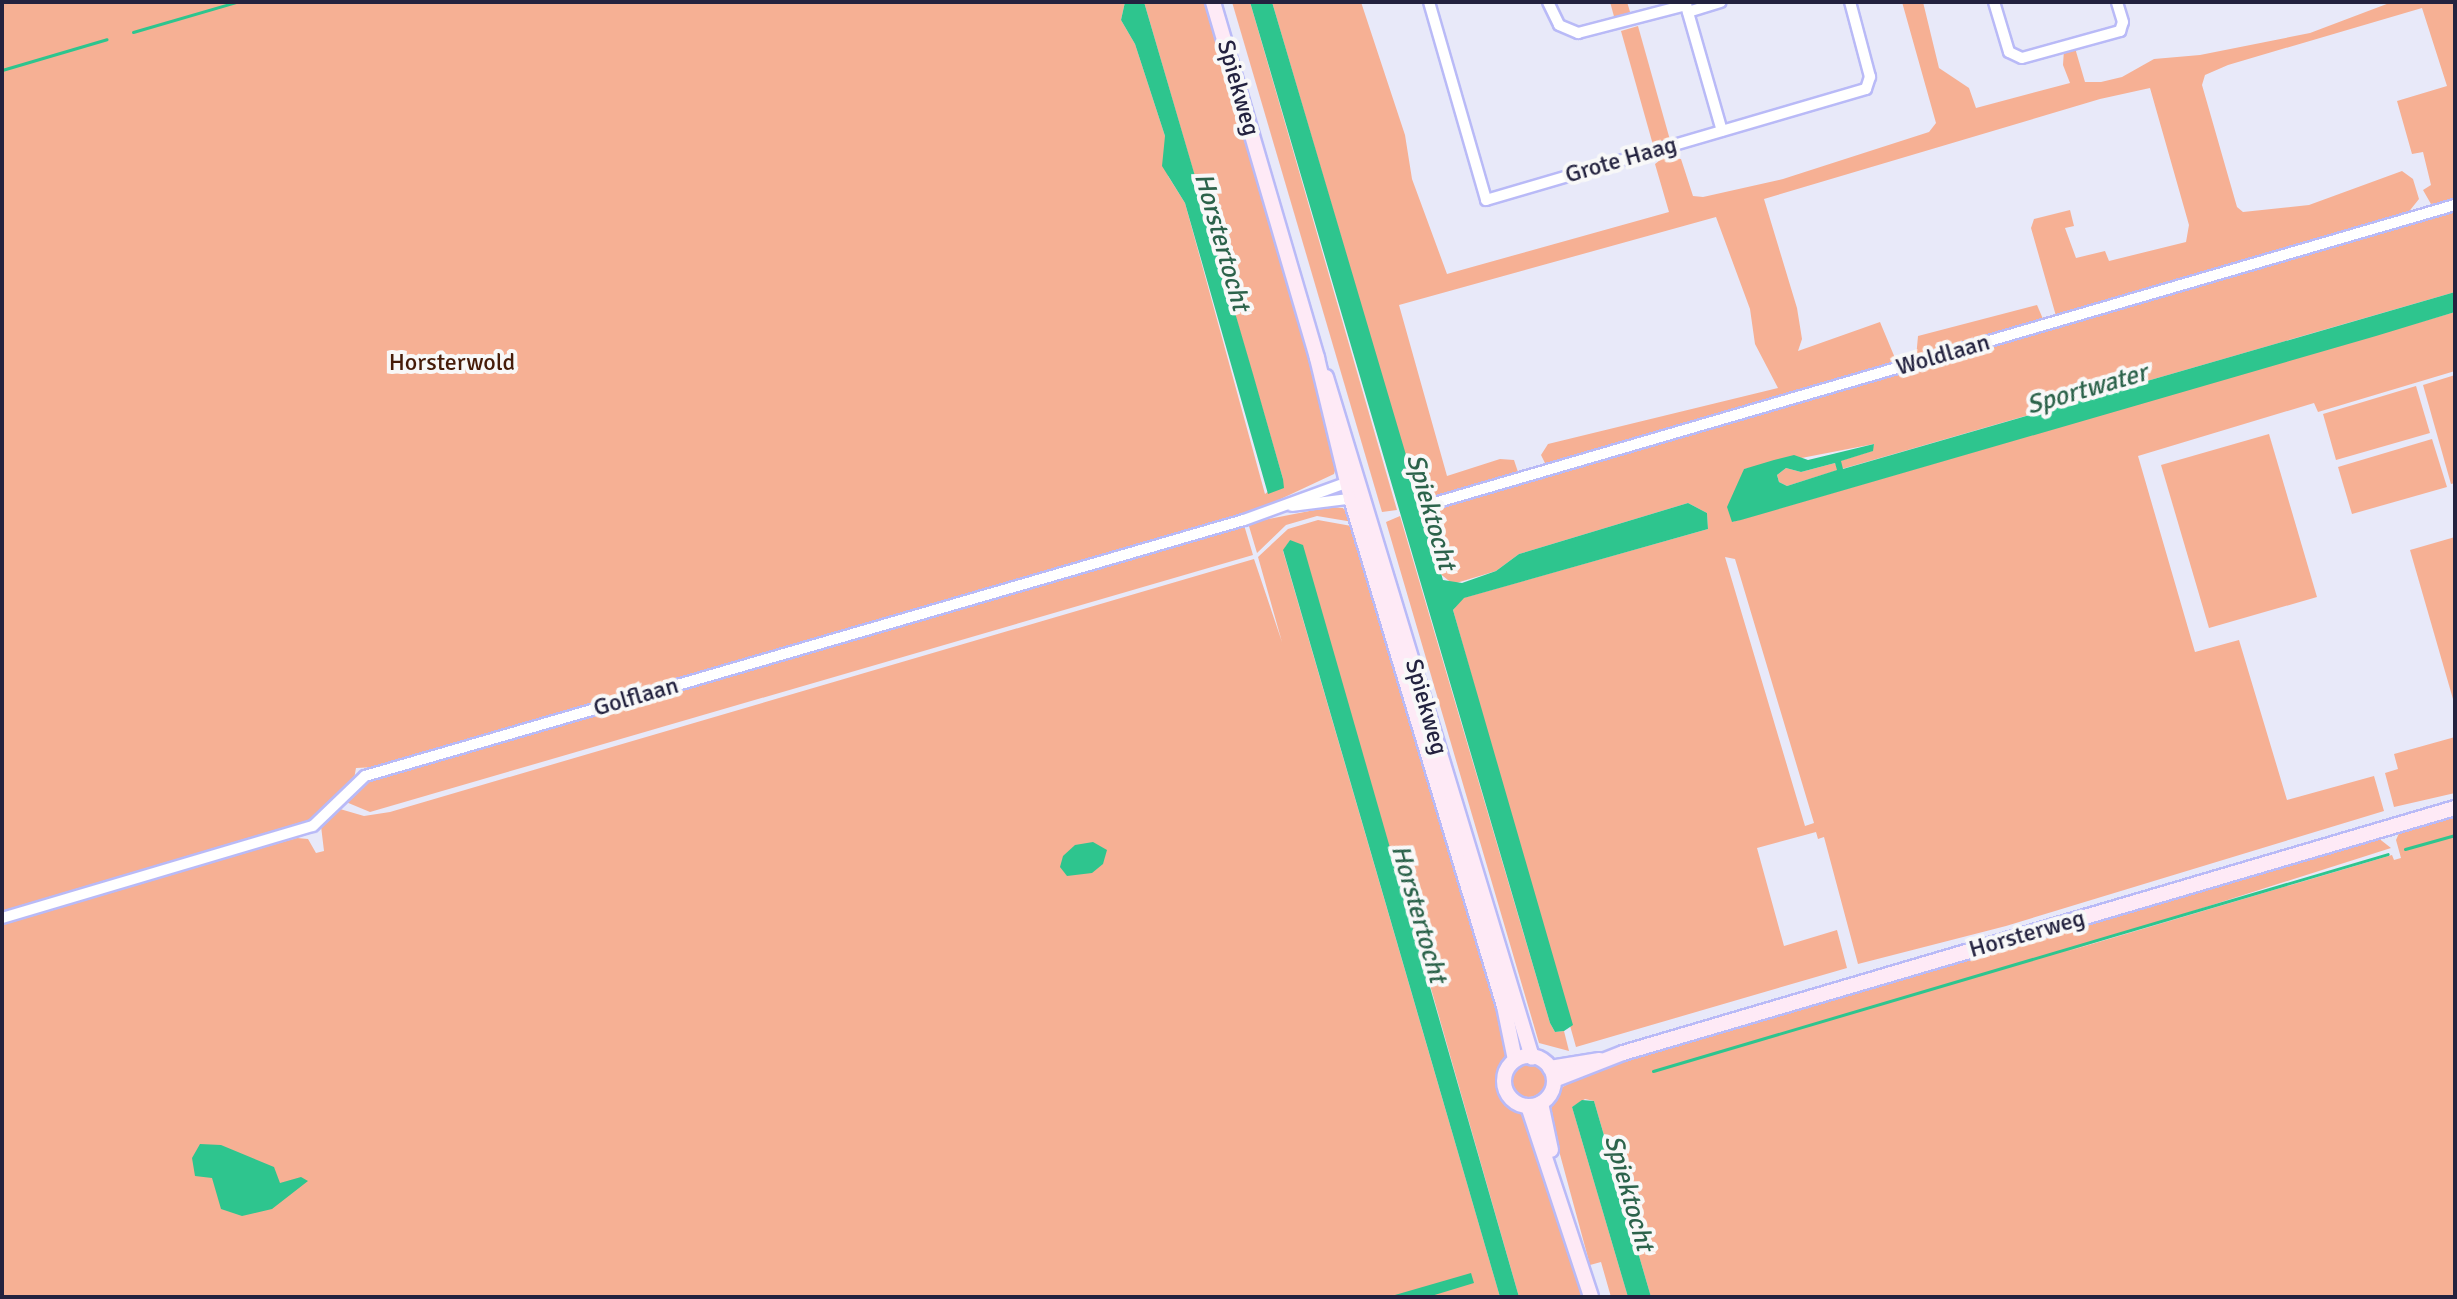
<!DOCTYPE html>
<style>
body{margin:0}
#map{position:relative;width:2457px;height:1299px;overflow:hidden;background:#e8e9f9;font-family:Signika,sans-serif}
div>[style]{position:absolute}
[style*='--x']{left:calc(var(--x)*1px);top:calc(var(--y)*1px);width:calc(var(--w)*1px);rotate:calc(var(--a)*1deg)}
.green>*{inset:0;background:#f6b094}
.round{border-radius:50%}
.water>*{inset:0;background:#2ec58e}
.stream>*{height:3px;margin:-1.5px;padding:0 1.5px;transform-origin:1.5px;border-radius:1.5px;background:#2ec58e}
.roads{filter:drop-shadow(2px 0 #b9baf7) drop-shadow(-2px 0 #b9baf7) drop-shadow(0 2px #b9baf7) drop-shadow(0 -2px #b9baf7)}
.street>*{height:10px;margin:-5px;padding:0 5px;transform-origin:5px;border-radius:5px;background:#fff}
.secondary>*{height:14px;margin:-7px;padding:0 7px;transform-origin:7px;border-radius:7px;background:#feeaf6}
.secondary>.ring{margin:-7px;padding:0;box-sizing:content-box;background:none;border:14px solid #feeaf6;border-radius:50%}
span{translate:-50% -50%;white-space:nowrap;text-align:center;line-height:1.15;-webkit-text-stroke:8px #f8f8f8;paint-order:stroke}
.street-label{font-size:24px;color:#23223f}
.park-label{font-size:24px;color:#461c09}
.water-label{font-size:26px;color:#2c634b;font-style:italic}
.frame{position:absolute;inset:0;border:4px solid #23223f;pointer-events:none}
</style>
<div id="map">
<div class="green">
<div style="clip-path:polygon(2px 2px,1125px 2px,1121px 20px,1135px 44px,1165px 136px,1168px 176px,1185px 203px,1265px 494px,1283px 479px,1144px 2px,1207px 2px,1315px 369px,1337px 464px,1334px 474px,1249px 514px,377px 767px,356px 768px,354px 779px,309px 822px,2px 913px)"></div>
<div style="clip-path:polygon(1232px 2px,1250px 2px,1397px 510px,1382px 512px)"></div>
<div style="clip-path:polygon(1272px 2px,1361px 2px,1405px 135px,1412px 179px,1447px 274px,1669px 212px,1655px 164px,1664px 157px,1681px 159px,1693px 196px,1703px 197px,1783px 179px,1929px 132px,1936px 123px,1902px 2px,1923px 2px,1939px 68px,1969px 88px,1976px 108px,2070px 83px,2063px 65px,2064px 49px,2075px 48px,2085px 82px,2101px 82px,2122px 77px,2154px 59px,2200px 55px,2310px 33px,2392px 2px,2455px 2px,2455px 200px,2431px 204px,2423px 190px,2431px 185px,2423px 152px,2412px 154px,2397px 101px,2447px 86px,2422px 8px,2228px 65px,2205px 75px,2202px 85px,2237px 207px,2243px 212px,2309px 205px,2402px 171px,2413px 179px,2419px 199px,2407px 214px,2056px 316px,2031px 228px,2034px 219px,2070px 210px,2074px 226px,2065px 228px,2076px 258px,2105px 251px,2109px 261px,2186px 242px,2189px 225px,2150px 88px,2100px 99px,1764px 199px,1797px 308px,1802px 339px,1798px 351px,1880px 322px,1895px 358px,1886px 367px,1747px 409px,1547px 467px,1541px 455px,1548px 444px,1778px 388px,1755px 344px,1750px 309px,1716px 217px,1399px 305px,1447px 476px,1500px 459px,1514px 460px,1519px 475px,1419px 503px)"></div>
<div style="clip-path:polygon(1610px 2px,1627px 2px,1631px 15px,1615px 20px)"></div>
<div style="clip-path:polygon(1638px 26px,1670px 140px,1653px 145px,1621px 31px)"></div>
<div style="clip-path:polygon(evenodd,2455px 209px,2455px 292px,1842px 469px,1840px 461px,1872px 451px,1874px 444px,1744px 469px,1732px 522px,2455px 312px,2455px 371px,2318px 412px,2314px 403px,2138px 456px,2195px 652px,2239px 640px,2287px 800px,2374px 776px,2384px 811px,2006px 926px,1858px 964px,1824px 837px,1818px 839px,1816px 832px,1757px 848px,1784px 946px,1837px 930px,1847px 968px,1576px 1047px,1453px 610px,1463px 598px,1708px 529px,1707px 513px,1688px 503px,1519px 554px,1496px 571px,1453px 584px,1438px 572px,1421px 510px,2455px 209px,1725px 557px,1735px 559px,1808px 803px,1814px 823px,1805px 826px,1725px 557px)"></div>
<div style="clip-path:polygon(2037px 305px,2043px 319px,2038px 324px,1916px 358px,1918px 336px)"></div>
<div style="clip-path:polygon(2455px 375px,2455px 483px,2451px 484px,2423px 385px)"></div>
<div style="clip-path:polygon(2416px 386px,2430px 433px,2336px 460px,2323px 414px)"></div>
<div style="clip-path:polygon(2269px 434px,2317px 597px,2209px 628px,2161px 465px)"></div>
<div style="clip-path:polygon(2432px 439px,2447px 487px,2352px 514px,2338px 467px)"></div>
<div style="clip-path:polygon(1835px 463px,1838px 470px,1787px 486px,1779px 482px,1777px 475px,1786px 468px,1801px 472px)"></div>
<div style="clip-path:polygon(1330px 507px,1343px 508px,1353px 522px,1317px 516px,1286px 525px,1257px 553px,1248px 523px)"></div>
<div style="clip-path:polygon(1400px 516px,1550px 1023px,1555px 1032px,1564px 1031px,1569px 1051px,1539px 1043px,1386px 522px)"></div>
<div style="clip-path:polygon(1318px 520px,1357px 527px,1486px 955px,1509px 1057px,1499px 1075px,1499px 1088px,1524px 1114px,1583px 1297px,1519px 1297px,1420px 950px,1290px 540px,1283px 551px,1500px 1297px,2px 1297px,2px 922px,297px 838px,308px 839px,316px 853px,324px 851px,321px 826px,340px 809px,364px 816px,390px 812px,1254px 559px,1282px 642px,1258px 557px,1288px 529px)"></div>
<div style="clip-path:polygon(1244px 525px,1253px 555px,370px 812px,346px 802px,365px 783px)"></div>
<div style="clip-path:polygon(2455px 537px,2455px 706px,2410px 550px)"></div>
<div style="clip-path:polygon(2455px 737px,2455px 793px,2394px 807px,2385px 773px,2398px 769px,2394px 754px)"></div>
<div style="clip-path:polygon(2455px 815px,2455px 1297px,1651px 1297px,1594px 1101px,1585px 1099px,1572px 1107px,1628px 1297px,1611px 1297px,1601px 1262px,1590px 1265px,1549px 1114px,1558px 1090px,1571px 1082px,1660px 1047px,2377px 837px,2391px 848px,2065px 952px,2392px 855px,2394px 860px,2401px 858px,2396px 840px,2400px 831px)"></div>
<div class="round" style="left:1510px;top:1061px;width:36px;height:36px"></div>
</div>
<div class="water">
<div style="clip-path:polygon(1125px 2px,1144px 2px,1253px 374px,1283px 479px,1284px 488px,1268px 494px,1185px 203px,1162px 166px,1165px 136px,1135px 44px,1121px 20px)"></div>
<div style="clip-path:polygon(1250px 2px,1272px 2px,1443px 580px,1462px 583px,1496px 571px,1519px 554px,1688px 503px,1707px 513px,1708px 529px,1464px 598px,1453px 610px,1573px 1025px,1564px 1031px,1555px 1032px,1550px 1023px)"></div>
<div style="clip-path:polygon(evenodd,2455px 292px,2455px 312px,2376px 336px,1741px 520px,1732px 522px,1727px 507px,1744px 469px,1774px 460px,1794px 455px,1808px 460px,1874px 444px,1873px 451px,1841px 461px,1843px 469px,2455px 292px,1835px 463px,1837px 470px,1787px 486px,1779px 482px,1777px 475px,1786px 468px,1801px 472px,1835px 463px)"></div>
<div style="clip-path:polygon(1290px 540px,1303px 545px,1519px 1297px,1500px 1297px,1283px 550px)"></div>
<div style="clip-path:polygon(1093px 842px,1107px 850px,1103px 864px,1092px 873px,1067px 876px,1060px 867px,1063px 856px,1075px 845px)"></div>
<div style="clip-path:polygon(1582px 1100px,1594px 1101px,1651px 1297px,1628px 1297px,1572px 1107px)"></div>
<div style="clip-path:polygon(200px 1144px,221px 1145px,274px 1167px,280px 1183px,301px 1177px,308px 1181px,272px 1209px,242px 1216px,221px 1209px,212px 1178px,195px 1176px,192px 1158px)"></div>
<div style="clip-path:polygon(1471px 1273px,1474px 1283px,1428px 1297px,1388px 1297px)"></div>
</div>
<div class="stream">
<div style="--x:133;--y:32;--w:107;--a:-16.2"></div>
<div style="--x:2;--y:70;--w:109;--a:-16.4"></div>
<div style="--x:2405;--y:849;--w:52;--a:-15.6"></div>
<div style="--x:1653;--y:1071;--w:766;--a:-16.45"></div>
</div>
<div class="roads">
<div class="street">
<div style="--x:1429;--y:2;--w:206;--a:73.9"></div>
<div style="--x:1486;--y:200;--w:396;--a:-16.3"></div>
<div style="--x:1866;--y:89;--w:13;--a:-72"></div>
<div style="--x:1870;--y:77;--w:78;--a:-104.9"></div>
<div style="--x:1548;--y:2;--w:25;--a:64"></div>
<div style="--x:1559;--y:25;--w:21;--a:23"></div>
<div style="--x:1578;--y:33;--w:112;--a:-14.5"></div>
<div style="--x:1685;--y:2;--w:134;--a:74"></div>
<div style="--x:1994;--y:2;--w:52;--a:73.3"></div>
<div style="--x:2009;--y:52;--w:14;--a:25"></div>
<div style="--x:2022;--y:58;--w:102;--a:-15.4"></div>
<div style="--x:2120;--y:31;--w:9;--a:-72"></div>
<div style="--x:2123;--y:22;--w:21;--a:-107"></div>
<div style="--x:1688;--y:12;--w:34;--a:-17"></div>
<div style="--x:1431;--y:504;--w:1067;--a:-16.28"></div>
<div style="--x:1292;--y:506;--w:64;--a:-7.2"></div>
<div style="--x:2;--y:918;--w:324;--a:-16.5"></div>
<div style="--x:313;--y:826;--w:72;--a:-43.9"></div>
<div style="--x:365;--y:776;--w:916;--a:-16.24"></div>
<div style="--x:1244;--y:520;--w:114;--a:-20"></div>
</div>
<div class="secondary">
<div style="--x:1213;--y:2;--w:371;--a:73.7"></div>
<div style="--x:1317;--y:358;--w:145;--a:76.4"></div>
<div style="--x:1351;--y:499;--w:530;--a:73.21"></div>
<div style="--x:1504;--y:1006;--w:55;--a:78.5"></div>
<div style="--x:1326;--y:377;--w:711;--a:73.15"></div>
<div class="ring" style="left:1504px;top:1056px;width:36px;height:36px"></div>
<div style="--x:1550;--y:1068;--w:50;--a:-9.3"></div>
<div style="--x:1554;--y:1080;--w:74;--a:-21.4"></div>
<div style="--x:1623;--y:1053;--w:867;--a:-16.41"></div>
<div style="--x:1541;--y:1103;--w:48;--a:78"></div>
<div style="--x:1528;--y:1106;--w:201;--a:71.7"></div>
</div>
</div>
<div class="street-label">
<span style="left:1238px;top:88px;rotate:74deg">Spiekweg</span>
<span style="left:1621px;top:160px;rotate:-16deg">Grote Haag</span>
<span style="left:1943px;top:355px;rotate:-16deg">Woldlaan</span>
<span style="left:636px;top:697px;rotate:-16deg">Golflaan</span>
<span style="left:1426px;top:707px;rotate:74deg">Spiekweg</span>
<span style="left:2027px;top:934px;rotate:-16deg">Horsterweg</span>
</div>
<div class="park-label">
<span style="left:452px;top:363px">Horsterwold</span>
</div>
<div class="water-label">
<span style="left:1221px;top:242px;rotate:74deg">Horstertocht</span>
<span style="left:2087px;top:390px;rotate:-16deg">Sportwater</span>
<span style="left:1430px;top:512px;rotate:74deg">Spiektocht</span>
<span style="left:1418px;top:914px;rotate:74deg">Horstertocht</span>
<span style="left:1628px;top:1193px;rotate:74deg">Spiektocht</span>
</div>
<div class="frame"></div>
</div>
